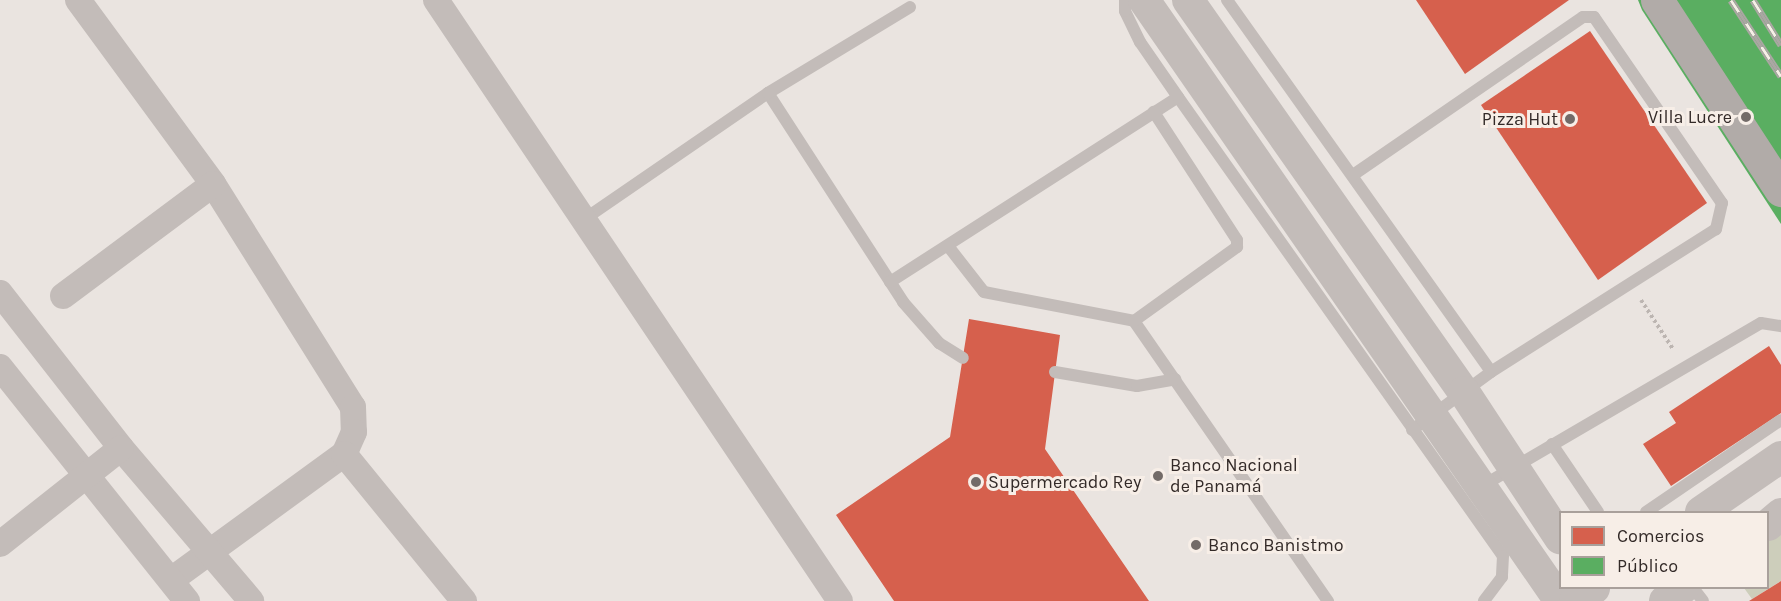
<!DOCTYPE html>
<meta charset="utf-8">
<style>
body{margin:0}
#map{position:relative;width:1781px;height:601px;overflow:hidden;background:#eae4e0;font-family:Karla,sans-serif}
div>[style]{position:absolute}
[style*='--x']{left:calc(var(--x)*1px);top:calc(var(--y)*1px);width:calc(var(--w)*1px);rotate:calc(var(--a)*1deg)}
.green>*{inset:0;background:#cdcebb}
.shops>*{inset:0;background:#d6604d}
.public>*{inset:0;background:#5aae61}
.path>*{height:4px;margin-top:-2px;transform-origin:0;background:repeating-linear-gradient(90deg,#bcb5b1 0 3px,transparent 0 6px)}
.service>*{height:12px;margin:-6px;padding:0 6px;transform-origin:6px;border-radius:6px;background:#c3bcb9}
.minor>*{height:26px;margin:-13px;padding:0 13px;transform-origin:13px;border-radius:13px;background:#c3bcb9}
.tertiary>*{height:32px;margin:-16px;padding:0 16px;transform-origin:16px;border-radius:16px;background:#c3bcb9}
.primary>*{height:33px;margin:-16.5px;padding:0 16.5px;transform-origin:16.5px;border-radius:16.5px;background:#b1aba8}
.rail>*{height:7px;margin-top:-3.5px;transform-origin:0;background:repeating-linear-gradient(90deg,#f7eee7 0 14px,#aba6a3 0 28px);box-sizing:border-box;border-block:2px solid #aba6a3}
.dots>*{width:16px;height:16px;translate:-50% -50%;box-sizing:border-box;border:3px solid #f7eee7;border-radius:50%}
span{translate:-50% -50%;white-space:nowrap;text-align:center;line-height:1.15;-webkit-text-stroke:6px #f7eee7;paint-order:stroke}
.poi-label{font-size:18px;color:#332a28}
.right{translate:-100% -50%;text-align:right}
.left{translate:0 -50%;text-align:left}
.legend{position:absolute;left:1559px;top:511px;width:210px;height:78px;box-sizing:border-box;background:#f7eee7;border:2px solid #a9a09b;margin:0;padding:8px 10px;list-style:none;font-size:18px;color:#332a28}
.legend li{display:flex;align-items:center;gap:12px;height:30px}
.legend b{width:30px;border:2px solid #a9a09b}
</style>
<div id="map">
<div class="green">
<div style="clip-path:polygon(1781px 529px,1781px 581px,1752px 599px,1744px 588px,1768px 588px,1768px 539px)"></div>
</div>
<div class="shops">
<div style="clip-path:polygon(1416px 0,1569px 0,1465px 74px)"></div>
<div style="clip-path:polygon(1590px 31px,1707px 203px,1598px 280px,1481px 105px)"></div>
<div style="clip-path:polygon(969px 319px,1060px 335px,1045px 449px,1149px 601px,894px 601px,836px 515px,950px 437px)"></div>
<div style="clip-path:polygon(1769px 346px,1781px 365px,1781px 413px,1671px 486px,1643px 444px,1676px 423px,1669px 412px)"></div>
<div style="clip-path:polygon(1781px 581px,1781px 601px,1749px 601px)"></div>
</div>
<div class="public">
<div style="clip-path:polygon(1638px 0,1781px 0,1781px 224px,1642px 10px)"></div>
</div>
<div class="path">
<div style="--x:1641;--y:300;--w:59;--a:56.9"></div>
</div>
<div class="service">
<div style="--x:1227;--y:0;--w:456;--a:54.6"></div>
<div style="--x:768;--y:93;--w:249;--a:57.1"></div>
<div style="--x:903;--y:302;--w:55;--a:48.7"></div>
<div style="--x:939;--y:343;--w:28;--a:32"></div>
<div style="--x:1178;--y:97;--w:562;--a:54.7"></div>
<div style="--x:1503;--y:556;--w:21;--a:93"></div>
<div style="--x:1502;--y:577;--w:30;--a:127"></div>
<div style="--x:1353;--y:175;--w:279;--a:-34.5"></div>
<div style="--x:1583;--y:17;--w:11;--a:0"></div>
<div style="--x:1594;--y:17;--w:226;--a:55.5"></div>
<div style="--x:1722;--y:203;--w:27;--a:103"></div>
<div style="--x:1716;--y:229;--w:267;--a:147.6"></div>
<div style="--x:1491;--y:372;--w:98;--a:143.7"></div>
<div style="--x:586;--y:218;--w:221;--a:-34.5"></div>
<div style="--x:768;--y:93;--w:166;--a:-31.2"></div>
<div style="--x:948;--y:246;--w:58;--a:52"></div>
<div style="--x:984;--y:292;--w:153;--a:10.9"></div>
<div style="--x:1134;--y:321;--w:341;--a:55.3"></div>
<div style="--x:890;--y:282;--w:342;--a:-32.7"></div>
<div style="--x:1178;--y:97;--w:67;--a:-124.6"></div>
<div style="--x:1140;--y:42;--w:34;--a:-116"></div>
<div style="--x:1125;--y:11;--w:11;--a:-90"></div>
<div style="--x:1134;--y:321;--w:127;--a:-35.7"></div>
<div style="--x:1237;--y:247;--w:7;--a:-90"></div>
<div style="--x:1237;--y:240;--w:153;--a:-123"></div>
<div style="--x:1055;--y:372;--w:83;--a:9.7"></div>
<div style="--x:1137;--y:386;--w:39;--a:-10"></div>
<div style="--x:1552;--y:444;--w:82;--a:55.9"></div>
<div style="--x:1482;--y:486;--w:323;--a:-30.3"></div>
<div style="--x:1761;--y:323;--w:20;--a:9"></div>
<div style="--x:1646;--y:512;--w:163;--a:-34.3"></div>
<div style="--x:1693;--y:588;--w:16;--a:52"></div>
</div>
<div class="minor">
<div style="--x:78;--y:0;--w:228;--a:53.7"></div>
<div style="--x:213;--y:184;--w:263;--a:57.9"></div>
<div style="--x:353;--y:407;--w:25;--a:88"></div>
<div style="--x:354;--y:432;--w:24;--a:114"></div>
<div style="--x:344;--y:454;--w:214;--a:143.9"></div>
<div style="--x:436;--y:0;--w:724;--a:56.09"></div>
<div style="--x:0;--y:293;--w:197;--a:52"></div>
<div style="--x:121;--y:448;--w:201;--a:49.6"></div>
<div style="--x:63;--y:296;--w:187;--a:-36.7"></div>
<div style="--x:0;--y:367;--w:300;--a:51.4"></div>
<div style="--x:344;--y:454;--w:190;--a:50.8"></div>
<div style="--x:0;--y:544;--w:154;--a:-38.4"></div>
</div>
<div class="tertiary">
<div style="--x:1144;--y:0;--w:731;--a:55.31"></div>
<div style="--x:1188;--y:0;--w:479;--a:54.9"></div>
<div style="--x:1464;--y:392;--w:175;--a:56.7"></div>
<div style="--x:1701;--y:512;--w:97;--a:-34.5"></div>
<div style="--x:1768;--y:525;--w:17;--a:-40"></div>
<div style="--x:1575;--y:601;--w:23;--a:-34"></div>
<div style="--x:1665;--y:601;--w:22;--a:-36"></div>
</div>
<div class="primary">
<div style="--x:1657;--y:0;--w:227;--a:56.9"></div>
</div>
<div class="rail">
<div style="--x:1731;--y:0;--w:91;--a:56.7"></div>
<div style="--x:1753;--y:0;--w:53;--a:58.1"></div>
</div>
<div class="dots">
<div style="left:1746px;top:117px;background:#736b68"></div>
<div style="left:1570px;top:119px;background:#736b68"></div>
<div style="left:1158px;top:476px;background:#736b68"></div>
<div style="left:976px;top:482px;background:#736b68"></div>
<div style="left:1196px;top:545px;background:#736b68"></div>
</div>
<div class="poi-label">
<span class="right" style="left:1732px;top:117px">Villa Lucre</span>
<span class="right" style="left:1558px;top:119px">Pizza Hut</span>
<span class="left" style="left:1170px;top:476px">Banco Nacional<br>de Panamá</span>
<span class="left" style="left:988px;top:482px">Supermercado Rey</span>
<span class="left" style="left:1208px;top:545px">Banco Banistmo</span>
</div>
<ul class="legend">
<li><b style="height:16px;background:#d6604d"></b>Comercios</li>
<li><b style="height:16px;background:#5aae61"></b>Público</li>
</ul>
</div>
